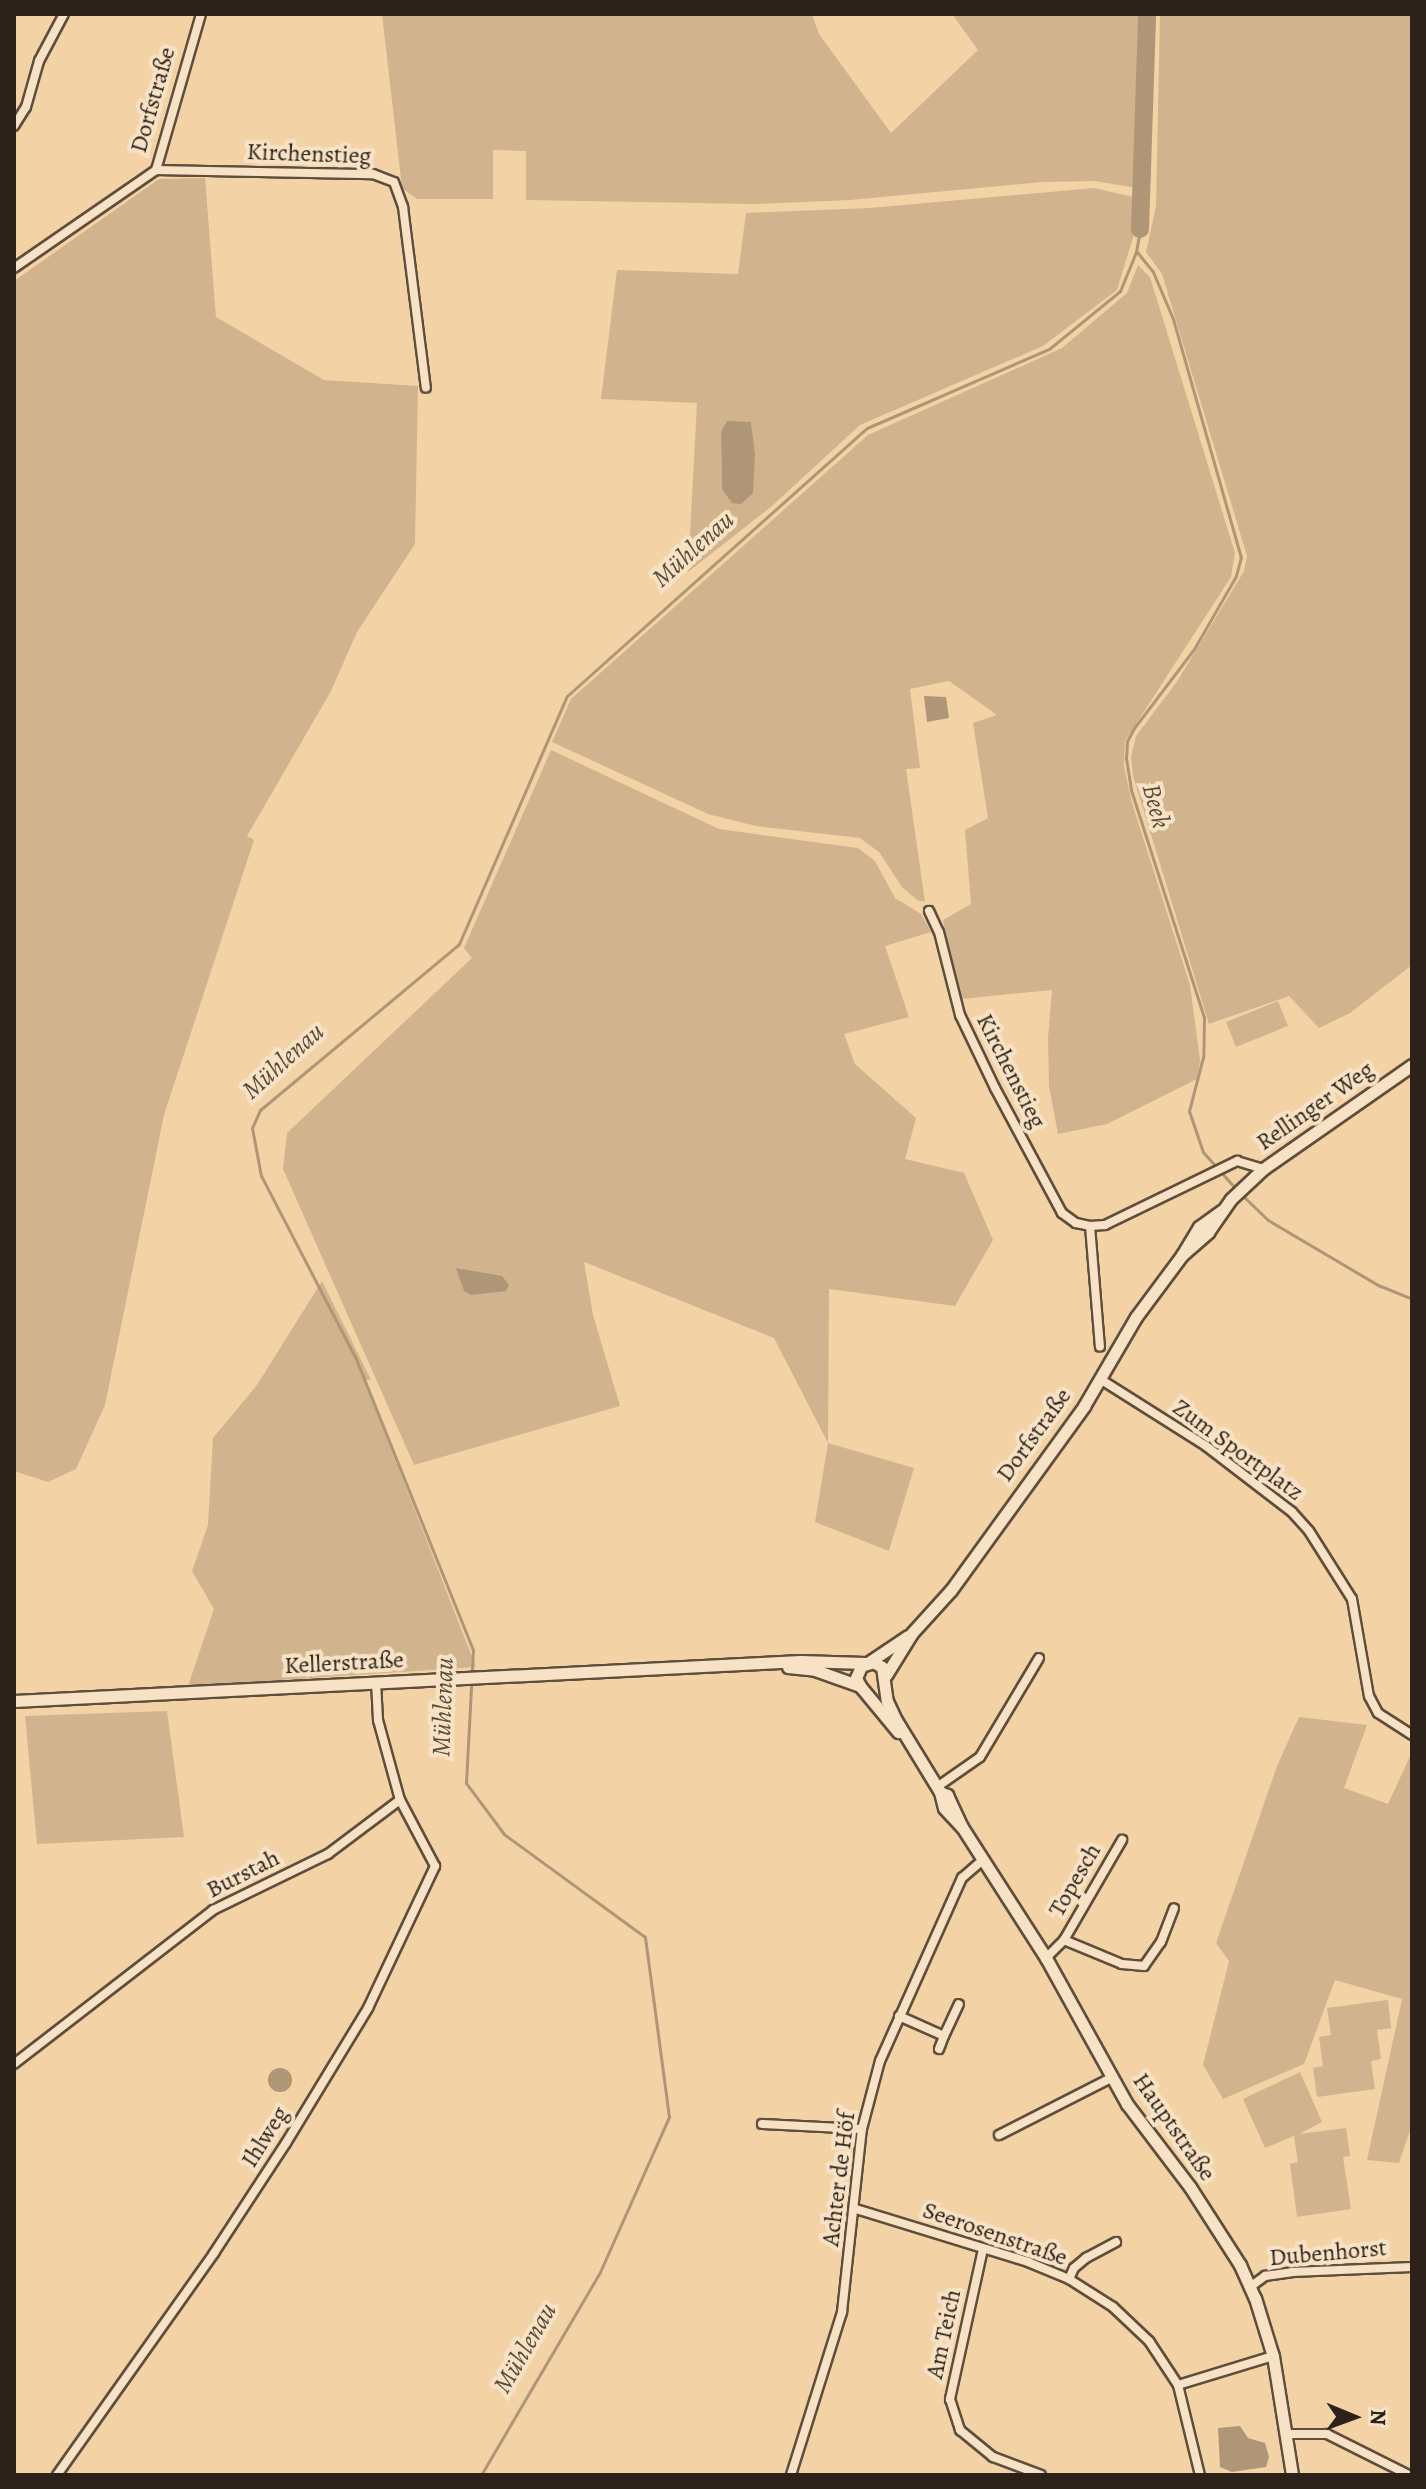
<!DOCTYPE html>
<meta charset="utf-8">
<style>
body{margin:0}
#map{position:relative;width:1426px;height:2489px;overflow:hidden;background:#f3d2a6;font-family:Alegreya,serif}
div>[style]{position:absolute}
[style*='--x']{left:calc(var(--x)*1px);top:calc(var(--y)*1px);width:calc(var(--w)*1px);rotate:calc(var(--a)*1deg)}
.green>*{inset:0;background:#d1b48e}
.water>*{inset:0;background:#af9676}
.round{border-radius:50%}
.stream>*{height:3px;margin:-1.5px;padding:0 1.5px;transform-origin:1.5px;border-radius:1.5px;background:#af9676}
.river>*{height:18px;margin:-9px;padding:0 9px;transform-origin:9px;border-radius:9px;background:#af9676}
.roads{filter:drop-shadow(2px 0 #5e4e3c) drop-shadow(-2px 0 #5e4e3c) drop-shadow(0 2px #5e4e3c) drop-shadow(0 -2px #5e4e3c)}
.street>*{height:8px;margin:-4px;padding:0 4px;transform-origin:4px;border-radius:4px;background:#f7e2c5}
.secondary>*{height:11px;margin:-5.5px;padding:0 5.5px;transform-origin:5.5px;border-radius:5.5px;background:#f7e2c5}
span{translate:-50% -50%;white-space:nowrap;text-align:center;line-height:1.15;-webkit-text-stroke:8px #f7e2c5;paint-order:stroke}
.street-label{font-size:24px;color:#2c2219}
.water-label{font-size:26px;color:#5a4b3a;font-style:italic}
.frame{position:absolute;inset:0;border:16px solid #2c2219;pointer-events:none}
.north{position:absolute;left:1314px;top:2377px;width:80px;height:80px;-webkit-text-stroke:6px #f7e2c5;paint-order:stroke;rotate:91deg;font-size:22px;font-weight:700;line-height:32px;text-align:center;color:#2c2219}
.north::after{content:'';display:block;margin:auto;width:28px;height:36px;background:#2c2219;clip-path:polygon(50% 0,100% 100%,50% 72%,0 100%)}
</style>
<div id="map">
<div class="green">
<div style="clip-path:polygon(382px 14px,812px 14px,819px 34px,891px 133px,978px 50px,952px 14px,1142px 14px,1137px 188px,1095px 181px,1043px 182px,850px 200px,754px 204px,526px 200px,526px 151px,493px 150px,493px 199px,417px 199px,402px 188px)"></div>
<div style="clip-path:polygon(1160px 14px,1412px 14px,1412px 965px,1350px 1013px,1319px 1028px,1289px 996px,1209px 1024px,1133px 776px,1131px 757px,1136px 736px,1178px 680px,1244px 571px,1247px 556px,1162px 274px,1146px 252px,1156px 206px)"></div>
<div style="clip-path:polygon(205px 178px,216px 317px,324px 380px,418px 386px,415px 544px,357px 632px,331px 691px,247px 836px,254px 840px,164px 1115px,105px 1405px,76px 1469px,48px 1482px,14px 1471px,14px 281px,159px 179px)"></div>
<div style="clip-path:polygon(evenodd,1094px 188px,1138px 198px,1135px 231px,1117px 290px,1043px 346px,860px 425px,772px 506px,688px 572px,697px 403px,601px 399px,617px 270px,738px 274px,746px 213px,870px 208px,1094px 188px,751px 422px,755px 453px,722px 489px,721px 432px,751px 422px)"></div>
<div style="clip-path:polygon(1138px 265px,1150px 277px,1235px 553px,1231px 577px,1125px 741px,1124px 766px,1132px 803px,1190px 985px,1200px 1060px,1197px 1079px,1107px 1124px,1058px 1134px,1049px 1086px,1048px 1038px,1052px 990px,961px 999px,943px 920px,971px 904px,965px 830px,988px 818px,973px 723px,997px 715px,949px 681px,910px 689px,920px 768px,906px 769px,925px 902px,917px 900px,902px 887px,879px 852px,860px 838px,756px 826px,708px 814px,552px 742px,571px 699px,868px 435px,1062px 348px,1127px 293px)"></div>
<div style="clip-path:polygon(551px 750px,719px 829px,858px 848px,875px 861px,895px 898px,921px 914px,931px 932px,885px 946px,909px 1017px,844px 1034px,855px 1064px,916px 1118px,905px 1159px,964px 1173px,993px 1240px,955px 1306px,829px 1289px,828px 1443px,914px 1468px,889px 1551px,815px 1522px,828px 1443px,774px 1338px,584px 1262px,593px 1315px,620px 1406px,414px 1465px,283px 1169px,287px 1133px,472px 958px,464px 948px)"></div>
<div style="clip-path:polygon(1278px 1001px,1288px 1026px,1236px 1047px,1226px 1022px)"></div>
<div style="clip-path:polygon(322px 1281px,371px 1380px,364px 1380px,476px 1667px,188px 1686px,214px 1609px,192px 1571px,208px 1525px,213px 1438px,257px 1385px)"></div>
<div style="clip-path:polygon(167px 1711px,184px 1837px,37px 1844px,25px 1716px)"></div>
<div style="clip-path:polygon(1299px 1717px,1367px 1725px,1344px 1788px,1388px 1804px,1412px 1752px,1412px 2125px,1399px 2163px,1367px 2160px,1402px 1999px,1335px 1980px,1304px 2064px,1223px 2099px,1203px 2065px,1229px 1961px,1216px 1943px,1277px 1766px)"></div>
<div style="clip-path:polygon(1388px 2000px,1391px 2028px,1377px 2030px,1381px 2059px,1371px 2061px,1375px 2089px,1317px 2097px,1313px 2068px,1323px 2066px,1319px 2037px,1331px 2035px,1327px 2008px)"></div>
<div style="clip-path:polygon(1300px 2072px,1322px 2122px,1299px 2134px,1346px 2128px,1350px 2156px,1343px 2157px,1351px 2209px,1297px 2217px,1290px 2164px,1298px 2162px,1294px 2136px,1265px 2148px,1243px 2099px)"></div>
</div>
<div class="water">
<div style="clip-path:polygon(727px 421px,751px 422px,755px 453px,753px 493px,741px 504px,732px 503px,722px 489px,721px 432px)"></div>
<div style="clip-path:polygon(924px 696px,946px 697px,949px 718px,927px 722px)"></div>
<div style="clip-path:polygon(456px 1268px,502px 1276px,509px 1285px,506px 1291px,471px 1295px,464px 1291px)"></div>
<div class="round" style="left:268px;top:2068px;width:24px;height:24px"></div>
<div style="clip-path:polygon(1240px 2426px,1248px 2438px,1265px 2443px,1269px 2457px,1266px 2467px,1232px 2472px,1220px 2467px,1218px 2428px)"></div>
</div>
<div class="stream">
<div style="--x:1137;--y:252;--w:26;--a:51"></div>
<div style="--x:1153;--y:272;--w:51;--a:66.9"></div>
<div style="--x:1173;--y:319;--w:248;--a:74.1"></div>
<div style="--x:1241;--y:557;--w:20;--a:105"></div>
<div style="--x:1236;--y:576;--w:84;--a:119.9"></div>
<div style="--x:1194;--y:649;--w:99;--a:127.2"></div>
<div style="--x:1134;--y:728;--w:15;--a:118"></div>
<div style="--x:1127;--y:741;--w:17;--a:93"></div>
<div style="--x:1126;--y:758;--w:32;--a:81"></div>
<div style="--x:1131;--y:790;--w:239;--a:72.2"></div>
<div style="--x:1204;--y:1018;--w:39;--a:91"></div>
<div style="--x:1203;--y:1057;--w:56;--a:104.5"></div>
<div style="--x:1189;--y:1111;--w:43;--a:71.1"></div>
<div style="--x:1203;--y:1152;--w:51;--a:48.2"></div>
<div style="--x:1242;--y:1195;--w:36;--a:44"></div>
<div style="--x:1268;--y:1220;--w:128;--a:30.6"></div>
<div style="--x:1378;--y:1285;--w:37;--a:22"></div>
<div style="--x:481;--y:2475;--w:235;--a:-59.6"></div>
<div style="--x:600;--y:2272;--w:170;--a:-66"></div>
<div style="--x:669;--y:2117;--w:182;--a:-97.6"></div>
<div style="--x:645;--y:1937;--w:175;--a:-143.9"></div>
<div style="--x:504;--y:1834;--w:64;--a:-126.7"></div>
<div style="--x:466;--y:1783;--w:133;--a:-87"></div>
<div style="--x:473;--y:1650;--w:316;--a:-111.9"></div>
<div style="--x:355;--y:1357;--w:204;--a:-117.4"></div>
<div style="--x:261;--y:1176;--w:49;--a:-100.6"></div>
<div style="--x:252;--y:1128;--w:20;--a:-66"></div>
<div style="--x:260;--y:1110;--w:259;--a:-39.8"></div>
<div style="--x:459;--y:944;--w:270;--a:-66.5"></div>
<div style="--x:567;--y:696;--w:402;--a:-41.8"></div>
<div style="--x:867;--y:428;--w:198;--a:-23.5"></div>
<div style="--x:1049;--y:349;--w:92;--a:-39.2"></div>
<div style="--x:1120;--y:291;--w:42;--a:-67.7"></div>
<div style="--x:1136;--y:252;--w:23;--a:-80"></div>
</div>
<div class="river">
<div style="--x:1140;--y:229;--w:215;--a:-88.1"></div>
</div>
<div class="roads">
<div class="street">
<div style="--x:14;--y:126;--w:22;--a:-58"></div>
<div style="--x:26;--y:107;--w:48;--a:-74.2"></div>
<div style="--x:39;--y:61;--w:53;--a:-62"></div>
<div style="--x:156;--y:170;--w:217;--a:1.1"></div>
<div style="--x:373;--y:174;--w:22;--a:21"></div>
<div style="--x:394;--y:182;--w:27;--a:70"></div>
<div style="--x:403;--y:207;--w:182;--a:82.8"></div>
<div style="--x:14;--y:268;--w:173;--a:-34.6"></div>
<div style="--x:156;--y:170;--w:162;--a:-73.9"></div>
<div style="--x:929;--y:911;--w:23;--a:65"></div>
<div style="--x:939;--y:932;--w:86;--a:75.8"></div>
<div style="--x:960;--y:1015;--w:81;--a:64.4"></div>
<div style="--x:995;--y:1088;--w:142;--a:61.8"></div>
<div style="--x:1062;--y:1213;--w:17;--a:36"></div>
<div style="--x:1076;--y:1223;--w:14;--a:12"></div>
<div style="--x:1090;--y:1226;--w:121;--a:85.3"></div>
<div style="--x:1090;--y:1226;--w:15;--a:-4"></div>
<div style="--x:1105;--y:1225;--w:147;--a:-25.9"></div>
<div style="--x:1237;--y:1161;--w:27;--a:17"></div>
<div style="--x:1100;--y:1379;--w:125;--a:32.3"></div>
<div style="--x:1206;--y:1446;--w:108;--a:37.5"></div>
<div style="--x:1292;--y:1512;--w:25;--a:48"></div>
<div style="--x:1309;--y:1531;--w:80;--a:57.7"></div>
<div style="--x:1352;--y:1599;--w:98;--a:80.1"></div>
<div style="--x:1369;--y:1696;--w:19;--a:62"></div>
<div style="--x:1378;--y:1713;--w:40;--a:32.9"></div>
<div style="--x:937;--y:1787;--w:52;--a:-34.9"></div>
<div style="--x:980;--y:1757;--w:115;--a:-59.2"></div>
<div style="--x:1064;--y:1940;--w:116;--a:-59.9"></div>
<div style="--x:1046;--y:1958;--w:25;--a:-45"></div>
<div style="--x:1064;--y:1940;--w:63;--a:22.5"></div>
<div style="--x:1122;--y:1964;--w:22;--a:5"></div>
<div style="--x:1144;--y:1966;--w:29;--a:-55"></div>
<div style="--x:1161;--y:1942;--w:36;--a:-69"></div>
<div style="--x:899;--y:2016;--w:49;--a:24"></div>
<div style="--x:944;--y:2036;--w:35;--a:-65"></div>
<div style="--x:939;--y:2049;--w:14;--a:-69"></div>
<div style="--x:14;--y:2064;--w:252;--a:-37.7"></div>
<div style="--x:213;--y:1910;--w:128;--a:-26"></div>
<div style="--x:328;--y:1854;--w:90;--a:-36.9"></div>
<div style="--x:762;--y:2124;--w:100;--a:2.9"></div>
<div style="--x:999;--y:2135;--w:128;--a:-27"></div>
<div style="--x:856;--y:2209;--w:180;--a:17.1"></div>
<div style="--x:1028;--y:2262;--w:44;--a:22.5"></div>
<div style="--x:1069;--y:2279;--w:52;--a:32.5"></div>
<div style="--x:1113;--y:2307;--w:50;--a:43.4"></div>
<div style="--x:1149;--y:2341;--w:53;--a:56.6"></div>
<div style="--x:1178;--y:2385;--w:93;--a:76.3"></div>
<div style="--x:983;--y:2249;--w:154;--a:102.4"></div>
<div style="--x:950;--y:2399;--w:33;--a:72"></div>
<div style="--x:960;--y:2430;--w:43;--a:39.3"></div>
<div style="--x:993;--y:2457;--w:51;--a:20.6"></div>
<div style="--x:1069;--y:2279;--w:12;--a:-66"></div>
<div style="--x:1074;--y:2268;--w:16;--a:-40"></div>
<div style="--x:1086;--y:2258;--w:34;--a:-28"></div>
<div style="--x:1250;--y:2287;--w:19;--a:-36"></div>
<div style="--x:1265;--y:2276;--w:27;--a:-8"></div>
<div style="--x:1292;--y:2272;--w:120;--a:-2.4"></div>
<div style="--x:1178;--y:2385;--w:99;--a:-17"></div>
<div style="--x:1288;--y:2434;--w:39;--a:0"></div>
<div style="--x:1327;--y:2434;--w:92;--a:26.6"></div>
<div style="--x:57;--y:2475;--w:272;--a:-54.7"></div>
<div style="--x:214;--y:2253;--w:131;--a:-56.8"></div>
<div style="--x:286;--y:2143;--w:158;--a:-58.7"></div>
<div style="--x:368;--y:2008;--w:157;--a:-64.7"></div>
<div style="--x:435;--y:1866;--w:75;--a:-117.9"></div>
<div style="--x:400;--y:1800;--w:83;--a:-105.4"></div>
<div style="--x:378;--y:1720;--w:36;--a:-93"></div>
<div style="--x:791;--y:2475;--w:171;--a:-72.6"></div>
<div style="--x:842;--y:2312;--w:184;--a:-83.8"></div>
<div style="--x:862;--y:2129;--w:70;--a:-75.2"></div>
<div style="--x:880;--y:2061;--w:201;--a:-65.9"></div>
<div style="--x:962;--y:1878;--w:28;--a:-41"></div>
</div>
<div class="secondary">
<div style="--x:1182;--y:1255;--w:33;--a:-59"></div>
<div style="--x:1199;--y:1227;--w:27;--a:-36"></div>
<div style="--x:869;--y:1662;--w:47;--a:-33.7"></div>
<div style="--x:788;--y:1667;--w:27;--a:6"></div>
<div style="--x:815;--y:1670;--w:48;--a:19.6"></div>
<div style="--x:860;--y:1686;--w:60;--a:50.4"></div>
<div style="--x:886;--y:1675;--w:49;--a:-58.2"></div>
<div style="--x:912;--y:1633;--w:58;--a:-47.8"></div>
<div style="--x:951;--y:1590;--w:227;--a:-54.1"></div>
<div style="--x:1084;--y:1406;--w:103;--a:-59.7"></div>
<div style="--x:1136;--y:1317;--w:77;--a:-53.4"></div>
<div style="--x:1182;--y:1255;--w:35;--a:-41"></div>
<div style="--x:1208;--y:1232;--w:40;--a:-55.1"></div>
<div style="--x:1231;--y:1199;--w:44;--a:-43.2"></div>
<div style="--x:1263;--y:1169;--w:182;--a:-34.9"></div>
<div style="--x:860;--y:1686;--w:9;--a:-117"></div>
<div style="--x:856;--y:1678;--w:13;--a:-67"></div>
<div style="--x:861;--y:1666;--w:13;--a:-18"></div>
<div style="--x:873;--y:1662;--w:10;--a:29"></div>
<div style="--x:882;--y:1667;--w:34;--a:82"></div>
<div style="--x:887;--y:1701;--w:21;--a:65"></div>
<div style="--x:896;--y:1720;--w:84;--a:58.6"></div>
<div style="--x:940;--y:1792;--w:16;--a:76"></div>
<div style="--x:944;--y:1808;--w:26;--a:47"></div>
<div style="--x:14;--y:1701;--w:787;--a:-2.91"></div>
<div style="--x:800;--y:1661;--w:65;--a:1.8"></div>
<div style="--x:940;--y:1792;--w:8;--a:23"></div>
<div style="--x:947;--y:1795;--w:35;--a:65"></div>
<div style="--x:962;--y:1827;--w:156;--a:57.3"></div>
<div style="--x:1046;--y:1958;--w:167;--a:61"></div>
<div style="--x:1127;--y:2104;--w:104;--a:52.8"></div>
<div style="--x:1190;--y:2187;--w:93;--a:57.3"></div>
<div style="--x:1240;--y:2265;--w:36;--a:66"></div>
<div style="--x:1255;--y:2298;--w:61;--a:72.8"></div>
<div style="--x:1273;--y:2356;--w:121;--a:80.9"></div>
</div>
</div>
<div class="street-label">
<span style="left:153px;top:100px;rotate:-74deg">Dorfstraße</span>
<span style="left:309px;top:154px;rotate:2deg">Kirchenstieg</span>
<span style="left:1011px;top:1071px;rotate:63deg">Kirchenstieg</span>
<span style="left:1315px;top:1106px;rotate:-35deg">Rellinger Weg</span>
<span style="left:1034px;top:1435px;rotate:-54deg">Dorfstraße</span>
<span style="left:1238px;top:1450px;rotate:36deg">Zum Sportplatz</span>
<span style="left:344px;top:1663px;rotate:-3deg">Kellerstraße</span>
<span style="left:243px;top:1874px;rotate:-27deg">Burstah</span>
<span style="left:1075px;top:1880px;rotate:-60deg">Topesch</span>
<span style="left:1174px;top:2127px;rotate:55deg">Hauptstraße</span>
<span style="left:265px;top:2137px;rotate:-58deg">Ihlweg</span>
<span style="left:839px;top:2179px;rotate:-83deg">Achter de Höf</span>
<span style="left:995px;top:2234px;rotate:19deg">Seerosenstraße</span>
<span style="left:1328px;top:2253px;rotate:-5deg">Dubenhorst</span>
<span style="left:944px;top:2334px;rotate:-78deg">Am Teich</span>
</div>
<div class="water-label">
<span style="left:693px;top:549px;rotate:-42deg">Mühlenau</span>
<span style="left:1156px;top:806px;rotate:75deg">Beek</span>
<span style="left:283px;top:1061px;rotate:-42deg">Mühlenau</span>
<span style="left:443px;top:1707px;rotate:-88deg">Mühlenau</span>
<span style="left:525px;top:2348px;rotate:-60deg">Mühlenau</span>
</div>
<div class="frame"></div>
<div class="north">N</div>
</div>
